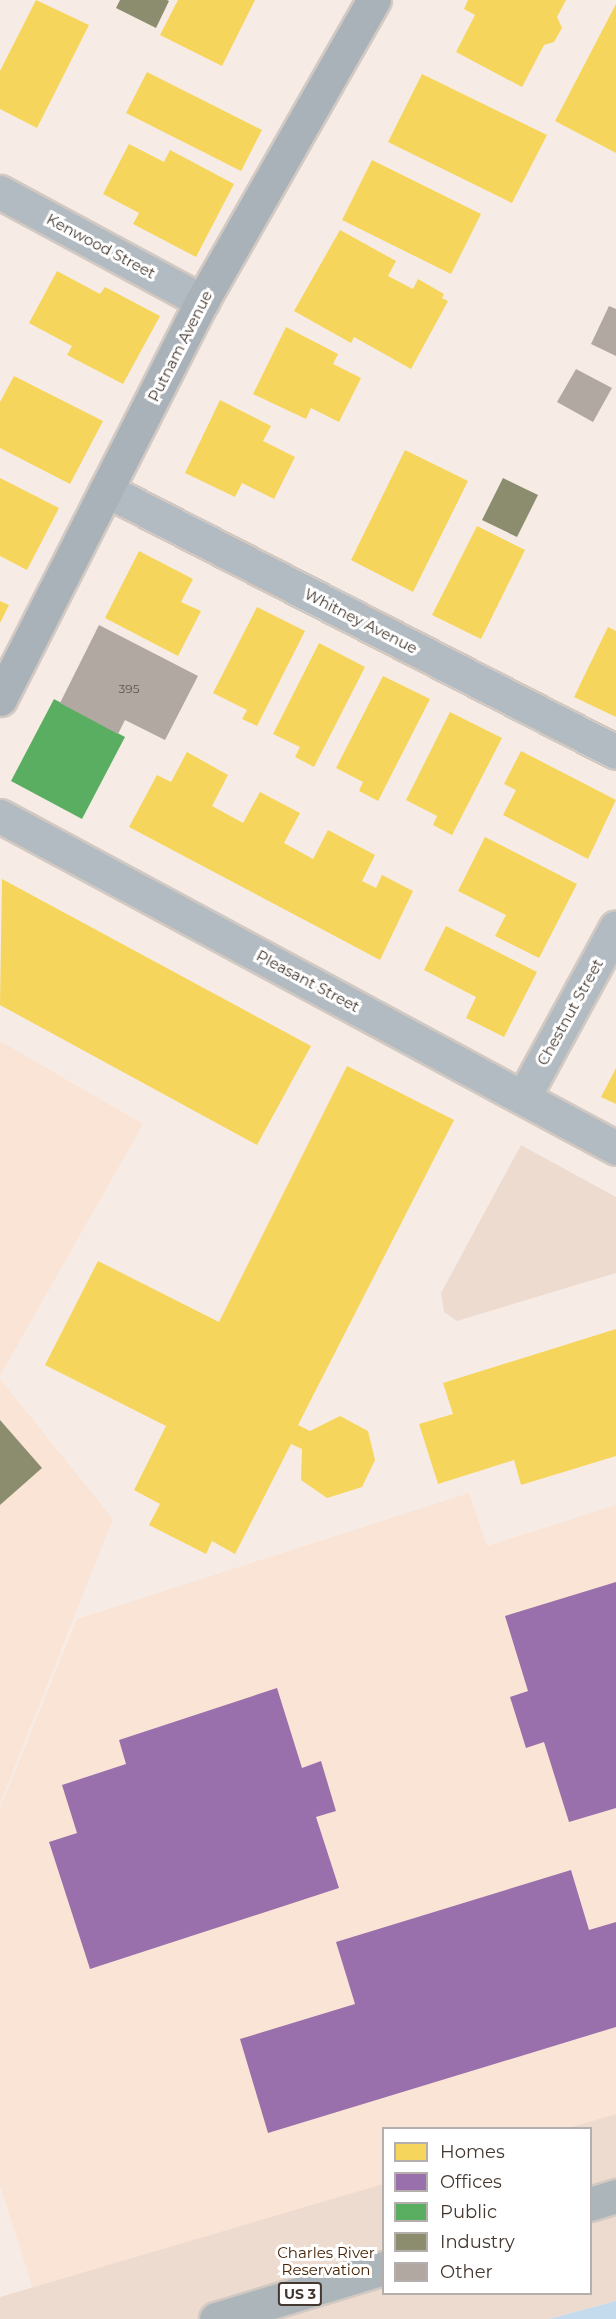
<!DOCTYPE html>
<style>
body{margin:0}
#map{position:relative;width:616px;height:2319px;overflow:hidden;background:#f7ece5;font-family:Montserrat,sans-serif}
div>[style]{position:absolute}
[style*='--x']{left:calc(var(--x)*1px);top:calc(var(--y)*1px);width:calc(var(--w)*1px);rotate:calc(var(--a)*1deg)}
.built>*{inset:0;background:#fae4d6}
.green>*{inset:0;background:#eedbcf}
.water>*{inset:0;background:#c3dbed}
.homes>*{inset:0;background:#f6d55c}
.offices>*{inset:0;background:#9970ab}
.public>*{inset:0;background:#5aae61}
.industry>*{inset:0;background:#8c8c6e}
.building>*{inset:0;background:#b2a8a2}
.roads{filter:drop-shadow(2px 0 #d2c9c2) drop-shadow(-2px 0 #d2c9c2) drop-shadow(0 2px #d2c9c2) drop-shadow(0 -2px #d2c9c2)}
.minor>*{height:33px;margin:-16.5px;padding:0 16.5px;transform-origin:16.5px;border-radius:16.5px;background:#b2bbc1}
.major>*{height:33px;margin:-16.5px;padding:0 16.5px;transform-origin:16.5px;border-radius:16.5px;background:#aab2b9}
.highway>*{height:33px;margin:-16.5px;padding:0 16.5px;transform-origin:16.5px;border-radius:16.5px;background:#acb5ba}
span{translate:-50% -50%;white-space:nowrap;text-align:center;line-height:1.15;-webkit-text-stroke:6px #fff;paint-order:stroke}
.number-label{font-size:12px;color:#60544c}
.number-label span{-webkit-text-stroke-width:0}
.shield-label span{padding:2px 4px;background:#fff;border:2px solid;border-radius:4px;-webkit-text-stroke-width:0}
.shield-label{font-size:14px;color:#443830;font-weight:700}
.street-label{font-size:15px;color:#443830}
.park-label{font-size:15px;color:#472203}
.legend{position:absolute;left:382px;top:2127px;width:210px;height:168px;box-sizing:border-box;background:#fff;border:2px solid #b4afac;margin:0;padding:8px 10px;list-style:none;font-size:18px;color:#443830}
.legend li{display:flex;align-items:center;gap:12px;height:30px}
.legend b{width:30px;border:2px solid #b4afac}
</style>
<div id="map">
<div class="built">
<div style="clip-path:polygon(0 1041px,143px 1124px,0 1376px)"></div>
<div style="clip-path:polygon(0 1379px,113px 1519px,0 1804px)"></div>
<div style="clip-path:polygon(469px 1493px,487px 1546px,616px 1505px,616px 2114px,568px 2128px,384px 2128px,383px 2184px,33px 2289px,0 2185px,0 1808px,77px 1619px)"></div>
</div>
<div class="green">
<div style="clip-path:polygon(521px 1145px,616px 1197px,616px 1273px,457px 1321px,444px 1312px,441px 1293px)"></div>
<div style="clip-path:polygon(616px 2114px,616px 2301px,549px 2319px,0 2319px,0 2297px,383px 2184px,384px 2294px,590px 2294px,590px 2128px,568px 2128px)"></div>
</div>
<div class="water">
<div style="clip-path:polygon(616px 2301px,616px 2319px,549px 2319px)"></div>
</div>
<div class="homes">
<div style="clip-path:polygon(36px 0,89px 25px,37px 128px,0 109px,0 71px)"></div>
<div style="clip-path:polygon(178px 0,255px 0,222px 66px,160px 35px)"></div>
<div style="clip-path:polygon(468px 0,566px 0,557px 17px,562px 28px,554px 42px,544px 45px,522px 87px,456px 52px,475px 15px,464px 9px)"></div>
<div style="clip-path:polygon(616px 4px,616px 153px,555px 121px)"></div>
<div style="clip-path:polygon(147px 72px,262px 130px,241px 171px,126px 113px)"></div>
<div style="clip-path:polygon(422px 74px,547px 135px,512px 203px,388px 142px)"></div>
<div style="clip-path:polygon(129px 144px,164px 162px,170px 150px,234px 184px,196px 257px,133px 224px,139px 213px,103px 194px)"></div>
<div style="clip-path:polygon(372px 160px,481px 214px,451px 274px,342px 220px)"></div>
<div style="clip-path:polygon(340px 230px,396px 261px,388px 276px,413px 289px,418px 279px,444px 294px,442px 298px,448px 301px,411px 369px,354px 337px,351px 343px,294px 311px)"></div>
<div style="clip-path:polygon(57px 271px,100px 294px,105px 287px,160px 316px,123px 384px,67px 355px,72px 346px,29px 323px)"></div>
<div style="clip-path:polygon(286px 327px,338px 354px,333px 364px,361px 378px,339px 422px,311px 408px,306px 419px,253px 394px)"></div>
<div style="clip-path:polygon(14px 376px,103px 421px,70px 484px,0 448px,0 402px)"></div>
<div style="clip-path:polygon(220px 400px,271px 426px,263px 441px,295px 457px,274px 499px,242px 483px,235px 497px,185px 473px)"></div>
<div style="clip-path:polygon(405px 450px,468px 481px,413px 592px,351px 560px)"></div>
<div style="clip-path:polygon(0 478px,59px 508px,27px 570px,0 556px)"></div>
<div style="clip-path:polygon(477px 526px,525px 550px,481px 639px,432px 615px)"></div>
<div style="clip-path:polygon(139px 551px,193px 579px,181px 602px,201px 611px,178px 656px,105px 618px)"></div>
<div style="clip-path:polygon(0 601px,9px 605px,0 623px)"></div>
<div style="clip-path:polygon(257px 607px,305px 631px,257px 726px,242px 719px,247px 710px,213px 693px)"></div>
<div style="clip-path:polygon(608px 627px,616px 631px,616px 717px,574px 697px)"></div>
<div style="clip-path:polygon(319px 643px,365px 667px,314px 767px,295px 757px,300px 747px,273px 734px)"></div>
<div style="clip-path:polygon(383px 676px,430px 699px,378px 801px,359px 791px,363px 782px,336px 768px)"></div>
<div style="clip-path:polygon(450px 712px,502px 738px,452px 835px,433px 825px,437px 816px,406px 800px)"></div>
<div style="clip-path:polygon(521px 751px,616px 800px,588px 859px,503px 815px,516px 790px,504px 784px)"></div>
<div style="clip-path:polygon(187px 752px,228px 775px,212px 806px,243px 823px,260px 792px,300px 813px,284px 843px,313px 859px,328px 830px,375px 855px,362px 881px,376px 888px,382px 875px,413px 891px,380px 960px,129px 827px,157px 775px,171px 782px)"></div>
<div style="clip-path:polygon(485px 837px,577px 884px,539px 958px,495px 936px,506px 915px,458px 891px)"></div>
<div style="clip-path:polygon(2px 879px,311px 1046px,257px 1145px,0 1005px)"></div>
<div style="clip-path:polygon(446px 926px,537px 972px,504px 1037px,466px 1018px,476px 997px,424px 970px)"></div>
<div style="clip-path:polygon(347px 1066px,454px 1120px,298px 1425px,310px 1431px,340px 1416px,368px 1431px,375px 1460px,362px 1487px,327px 1498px,301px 1480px,302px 1449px,291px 1444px,235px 1554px,212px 1541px,206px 1554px,149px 1525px,160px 1504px,134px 1490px,166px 1426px,45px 1365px,98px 1261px,219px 1322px)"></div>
<div style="clip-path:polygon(616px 1068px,616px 1104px,601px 1097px)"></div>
<div style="clip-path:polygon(616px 1329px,616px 1456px,521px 1485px,514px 1460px,438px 1484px,419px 1424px,453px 1414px,443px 1383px)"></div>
</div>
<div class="offices">
<div style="clip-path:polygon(616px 1582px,616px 1808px,569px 1822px,544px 1742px,526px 1748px,510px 1697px,528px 1691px,505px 1616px)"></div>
<div style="clip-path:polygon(277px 1688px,302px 1768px,321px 1761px,336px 1811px,316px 1817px,339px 1888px,90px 1969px,49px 1842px,77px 1833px,62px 1785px,126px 1764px,119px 1740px)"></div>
<div style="clip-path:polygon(571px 1870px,589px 1930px,616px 1922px,616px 2027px,268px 2133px,240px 2039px,355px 2004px,336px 1942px)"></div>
</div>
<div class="public">
<div style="clip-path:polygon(54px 699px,125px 737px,82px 819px,11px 781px)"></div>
</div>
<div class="industry">
<div style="clip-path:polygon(120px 0,167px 0,169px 1px,156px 28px,116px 8px)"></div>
<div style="clip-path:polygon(503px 478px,538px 495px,517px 537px,482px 520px)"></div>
<div style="clip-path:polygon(0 1420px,42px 1468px,0 1505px)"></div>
</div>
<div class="building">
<div style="clip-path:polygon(609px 306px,616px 309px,616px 356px,591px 344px)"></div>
<div style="clip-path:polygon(576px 369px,612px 388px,593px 422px,557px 402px)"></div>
<div style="clip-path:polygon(99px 625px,198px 676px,165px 740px,125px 720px,118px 734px,60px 703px)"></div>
</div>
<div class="roads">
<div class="minor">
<div style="--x:0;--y:192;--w:230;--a:28.4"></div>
<div style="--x:106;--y:490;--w:573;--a:27.19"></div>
<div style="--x:0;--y:816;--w:700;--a:28.32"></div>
<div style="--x:524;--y:1096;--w:192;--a:-61.4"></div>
</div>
<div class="major">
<div style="--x:0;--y:699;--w:446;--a:-63.1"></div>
<div style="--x:202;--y:301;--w:347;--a:-60.3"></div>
</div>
<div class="highway">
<div style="--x:590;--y:2204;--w:27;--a:-17"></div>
<div style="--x:216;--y:2319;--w:176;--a:-16.9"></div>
</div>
</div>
<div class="number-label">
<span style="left:129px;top:689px">395</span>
</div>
<div class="shield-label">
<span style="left:300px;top:2294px">US 3</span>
</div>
<div class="street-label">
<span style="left:101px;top:246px;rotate:28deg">Kenwood Street</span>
<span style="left:180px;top:346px;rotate:-63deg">Putnam Avenue</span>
<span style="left:361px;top:621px;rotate:27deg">Whitney Avenue</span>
<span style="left:308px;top:981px;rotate:28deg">Pleasant Street</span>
<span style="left:570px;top:1012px;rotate:-61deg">Chestnut Street</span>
</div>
<div class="park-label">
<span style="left:326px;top:2261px">Charles River<br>Reservation</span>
</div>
<ul class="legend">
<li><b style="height:16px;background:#f6d55c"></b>Homes</li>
<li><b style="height:16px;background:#9970ab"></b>Offices</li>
<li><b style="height:16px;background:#5aae61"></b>Public</li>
<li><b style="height:16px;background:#8c8c6e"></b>Industry</li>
<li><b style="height:16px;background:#b2a8a2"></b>Other</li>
</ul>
</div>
